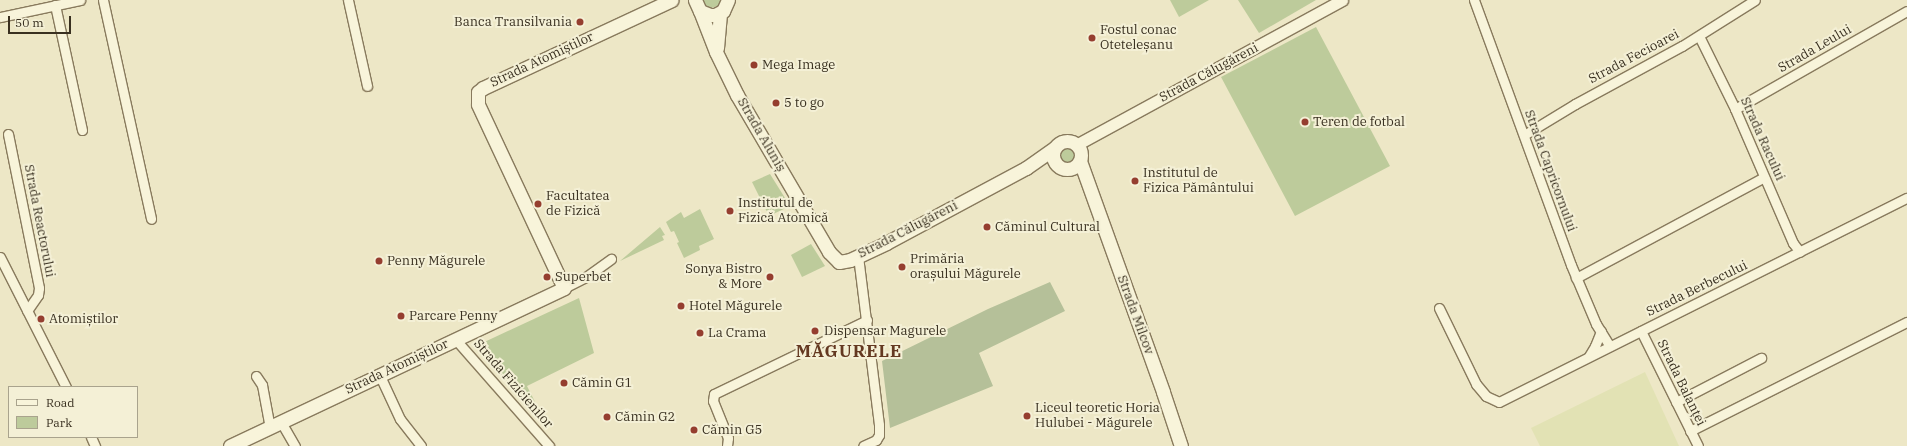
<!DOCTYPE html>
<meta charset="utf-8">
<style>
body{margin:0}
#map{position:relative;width:1907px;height:446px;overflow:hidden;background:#ede7c6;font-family:"IBM Plex Serif",serif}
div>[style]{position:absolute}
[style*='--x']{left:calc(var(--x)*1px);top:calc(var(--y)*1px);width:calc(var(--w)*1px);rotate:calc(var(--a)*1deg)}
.farmland>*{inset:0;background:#e2e2b4}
.green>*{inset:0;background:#bdcb9b}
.round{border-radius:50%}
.cemetery>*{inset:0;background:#b5c099}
.roads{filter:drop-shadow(1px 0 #887a5d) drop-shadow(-1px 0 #887a5d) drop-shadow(0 1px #887a5d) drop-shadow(0 -1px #887a5d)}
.minor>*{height:9px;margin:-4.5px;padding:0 4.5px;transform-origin:4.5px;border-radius:4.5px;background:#f8f4da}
.tertiary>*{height:11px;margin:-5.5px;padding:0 5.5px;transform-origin:5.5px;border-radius:5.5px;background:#f8f4da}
.secondary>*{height:13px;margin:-6.5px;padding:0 6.5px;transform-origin:6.5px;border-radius:6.5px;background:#f8f4da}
.secondary>.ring{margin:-6.5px;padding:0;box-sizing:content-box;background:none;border:13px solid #f8f4da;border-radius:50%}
.dots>*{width:11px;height:11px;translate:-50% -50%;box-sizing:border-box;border:2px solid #f4f0d6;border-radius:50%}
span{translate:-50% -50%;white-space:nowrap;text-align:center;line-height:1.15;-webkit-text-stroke:4px #f4f0d6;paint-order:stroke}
.poi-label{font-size:13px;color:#393020}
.right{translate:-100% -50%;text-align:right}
.left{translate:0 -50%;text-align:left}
.street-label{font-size:13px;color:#393020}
.district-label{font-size:17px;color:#643921;font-weight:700;letter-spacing:1px}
.legend{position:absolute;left:8px;top:386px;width:130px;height:52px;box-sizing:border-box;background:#f4f0d6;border:1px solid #a9a38d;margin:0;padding:5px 7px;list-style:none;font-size:12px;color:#393020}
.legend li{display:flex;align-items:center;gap:8px;height:20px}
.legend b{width:20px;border:1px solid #a9a38d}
.scale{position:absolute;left:8px;top:16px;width:63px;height:18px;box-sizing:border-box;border:2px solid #393020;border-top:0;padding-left:5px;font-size:12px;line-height:14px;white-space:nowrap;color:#393020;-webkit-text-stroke:3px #f4f0d6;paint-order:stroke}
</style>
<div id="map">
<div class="farmland">
<div style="clip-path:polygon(1645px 372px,1679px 446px,1540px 446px,1531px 428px)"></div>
</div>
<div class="green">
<div style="clip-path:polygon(701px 0,721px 0,718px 6px,711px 8px,705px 5px)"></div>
<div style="clip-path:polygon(1170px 0,1209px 0,1179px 17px)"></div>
<div style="clip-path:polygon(1238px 0,1316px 0,1259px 33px)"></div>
<div style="clip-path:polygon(1316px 27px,1390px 166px,1295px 216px,1221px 77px)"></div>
<div class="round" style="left:1059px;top:147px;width:16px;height:16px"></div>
<div style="clip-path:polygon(770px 174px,790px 206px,769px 216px,752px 182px)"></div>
<div style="clip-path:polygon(700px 209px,714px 239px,699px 246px,700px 250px,684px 258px,677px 243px,679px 242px,674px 231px,671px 232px,666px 222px,681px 212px,684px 218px)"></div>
<div style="clip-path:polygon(660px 227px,665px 235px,662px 236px,664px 240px,620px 261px)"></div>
<div style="clip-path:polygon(811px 244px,825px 266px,802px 277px,791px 255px)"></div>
<div style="clip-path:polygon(579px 298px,594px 353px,527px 386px,537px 406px,532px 407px,479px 352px,478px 345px)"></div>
</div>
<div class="cemetery">
<div style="clip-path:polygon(1050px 282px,1065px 311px,979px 353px,993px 386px,890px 428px,882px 361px,988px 309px)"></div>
</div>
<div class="roads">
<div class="minor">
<div style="--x:103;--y:0;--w:224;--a:77.6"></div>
<div style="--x:348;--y:0;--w:88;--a:77.5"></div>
<div style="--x:1474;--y:0;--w:282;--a:69.9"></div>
<div style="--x:1571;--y:265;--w:64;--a:67"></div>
<div style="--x:1596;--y:324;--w:26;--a:58"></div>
<div style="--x:55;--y:5;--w:128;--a:77.8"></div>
<div style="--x:0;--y:17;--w:82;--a:-12"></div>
<div style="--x:1699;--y:36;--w:81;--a:63.7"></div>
<div style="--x:1735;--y:109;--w:146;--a:66.6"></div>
<div style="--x:1793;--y:243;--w:11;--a:52"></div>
<div style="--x:1735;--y:109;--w:198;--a:-29.7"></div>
<div style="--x:8;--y:134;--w:157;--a:78.6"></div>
<div style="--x:39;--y:288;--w:7;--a:98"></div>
<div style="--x:38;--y:295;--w:19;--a:125"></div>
<div style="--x:1524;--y:135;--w:60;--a:-31.3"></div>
<div style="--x:1575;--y:104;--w:122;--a:-28.5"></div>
<div style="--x:1682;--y:46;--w:86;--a:-32.2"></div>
<div style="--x:858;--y:256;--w:170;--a:82.9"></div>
<div style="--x:879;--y:425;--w:10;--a:90"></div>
<div style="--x:879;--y:435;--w:6;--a:121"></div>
<div style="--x:876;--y:440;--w:14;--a:155"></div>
<div style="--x:0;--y:257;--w:146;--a:63.1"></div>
<div style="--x:1576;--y:278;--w:213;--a:-28.2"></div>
<div style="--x:564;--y:288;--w:25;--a:-27"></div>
<div style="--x:586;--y:277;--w:31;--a:-36"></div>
<div style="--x:1439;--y:308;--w:85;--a:64"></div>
<div style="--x:1476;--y:384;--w:16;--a:50"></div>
<div style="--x:1486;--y:396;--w:14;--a:25"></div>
<div style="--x:1499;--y:402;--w:456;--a:-26.6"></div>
<div style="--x:1641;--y:331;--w:128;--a:63.6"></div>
<div style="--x:456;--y:340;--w:141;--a:48.7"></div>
<div style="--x:1589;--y:356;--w:12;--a:-59"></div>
<div style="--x:1595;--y:346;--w:16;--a:-68"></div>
<div style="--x:256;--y:376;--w:11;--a:56"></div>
<div style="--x:262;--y:385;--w:44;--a:79.5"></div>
<div style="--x:380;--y:376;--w:47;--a:65.1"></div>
<div style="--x:400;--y:419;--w:34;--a:52"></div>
<div style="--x:1676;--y:402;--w:96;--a:-27.4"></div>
<div style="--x:281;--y:422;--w:28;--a:60"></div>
<div style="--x:1690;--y:431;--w:243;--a:-26.7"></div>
<div style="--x:91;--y:437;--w:10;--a:66"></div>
<div style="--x:727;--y:446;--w:8;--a:-83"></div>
<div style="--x:728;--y:438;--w:40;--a:-112"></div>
<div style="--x:713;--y:401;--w:7;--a:-82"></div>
<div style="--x:714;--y:394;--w:170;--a:-25.8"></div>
</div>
<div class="tertiary">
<div style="--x:1076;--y:145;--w:303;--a:-28.6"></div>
</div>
<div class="secondary">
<div style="--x:695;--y:0;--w:12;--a:66"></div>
<div style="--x:700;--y:11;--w:11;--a:22"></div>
<div style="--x:710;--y:15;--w:5;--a:0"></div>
<div style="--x:715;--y:15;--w:9;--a:-27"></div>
<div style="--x:723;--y:11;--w:12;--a:-66"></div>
<div style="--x:700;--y:11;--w:44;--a:68.7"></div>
<div style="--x:716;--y:52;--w:48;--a:64"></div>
<div style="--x:737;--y:95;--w:182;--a:59.6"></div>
<div style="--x:829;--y:252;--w:14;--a:45"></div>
<div style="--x:839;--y:262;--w:11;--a:-10"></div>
<div style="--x:850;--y:260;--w:40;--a:-25"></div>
<div style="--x:886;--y:243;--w:159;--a:-28.2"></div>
<div style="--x:1026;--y:168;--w:35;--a:-35"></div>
<div style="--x:717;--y:48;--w:35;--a:-85"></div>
<div class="ring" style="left:1053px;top:141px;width:15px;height:15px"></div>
<div style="--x:1080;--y:161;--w:245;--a:70.2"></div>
<div style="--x:1163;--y:392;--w:57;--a:71.6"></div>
<div style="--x:230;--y:446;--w:369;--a:-25.3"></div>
<div style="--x:564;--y:288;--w:203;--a:-115.1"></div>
<div style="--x:478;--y:104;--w:12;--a:-90"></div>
<div style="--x:478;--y:92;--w:6;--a:-39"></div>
<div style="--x:483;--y:88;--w:208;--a:-25"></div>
</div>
</div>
<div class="dots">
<div style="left:580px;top:22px;background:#953e2f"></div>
<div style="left:1092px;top:38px;background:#953e2f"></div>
<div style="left:754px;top:65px;background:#953e2f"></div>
<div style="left:776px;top:103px;background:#953e2f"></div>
<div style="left:1305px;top:122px;background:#953e2f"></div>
<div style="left:1135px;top:181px;background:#953e2f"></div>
<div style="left:538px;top:204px;background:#953e2f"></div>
<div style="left:730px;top:211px;background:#953e2f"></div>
<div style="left:987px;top:227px;background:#953e2f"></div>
<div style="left:379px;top:261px;background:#953e2f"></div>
<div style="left:902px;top:267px;background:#953e2f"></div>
<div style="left:547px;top:277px;background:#953e2f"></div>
<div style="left:770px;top:277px;background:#953e2f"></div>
<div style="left:681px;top:306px;background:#953e2f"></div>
<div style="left:401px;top:316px;background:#953e2f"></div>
<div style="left:41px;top:319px;background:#953e2f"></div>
<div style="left:815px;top:331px;background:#953e2f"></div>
<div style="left:700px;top:333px;background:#953e2f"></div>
<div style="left:564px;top:383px;background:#953e2f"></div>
<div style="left:1027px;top:416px;background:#953e2f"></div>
<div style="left:607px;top:417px;background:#953e2f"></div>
<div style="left:694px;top:430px;background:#953e2f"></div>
</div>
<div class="poi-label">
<span class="right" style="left:572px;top:22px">Banca Transilvania</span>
<span class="left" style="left:1100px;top:38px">Fostul conac<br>Oteteleșanu</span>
<span class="left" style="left:762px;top:65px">Mega Image</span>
<span class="left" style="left:784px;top:103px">5 to go</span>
<span class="left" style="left:1313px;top:122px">Teren de fotbal</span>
<span class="left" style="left:1143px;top:181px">Institutul de<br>Fizica Pământului</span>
<span class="left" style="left:546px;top:204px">Facultatea<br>de Fizică</span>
<span class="left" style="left:738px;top:211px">Institutul de<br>Fizică Atomică</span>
<span class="left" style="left:995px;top:227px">Căminul Cultural</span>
<span class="left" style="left:910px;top:267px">Primăria<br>orașului Măgurele</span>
<span class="left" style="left:387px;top:261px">Penny Măgurele</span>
<span class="right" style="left:762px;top:277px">Sonya Bistro<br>&amp; More</span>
<span class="left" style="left:555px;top:277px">Superbet</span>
<span class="left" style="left:689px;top:306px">Hotel Măgurele</span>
<span class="left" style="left:409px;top:316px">Parcare Penny</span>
<span class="left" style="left:49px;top:319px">Atomiștilor</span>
<span class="left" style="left:824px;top:331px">Dispensar Magurele</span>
<span class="left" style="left:708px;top:333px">La Crama</span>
<span class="left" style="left:572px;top:383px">Cămin G1</span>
<span class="left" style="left:1035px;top:416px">Liceul teoretic Horia<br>Hulubei - Măgurele</span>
<span class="left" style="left:615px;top:417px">Cămin G2</span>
<span class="left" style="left:702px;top:430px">Cămin G5</span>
</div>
<div class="street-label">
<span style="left:1815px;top:49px;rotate:-30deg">Strada Leului</span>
<span style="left:1634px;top:57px;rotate:-28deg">Strada Fecioarei</span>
<span style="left:542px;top:60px;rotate:-25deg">Strada Atomiștilor</span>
<span style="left:1209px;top:73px;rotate:-28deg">Strada Călugăreni</span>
<span style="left:761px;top:135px;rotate:60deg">Strada Aluniș</span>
<span style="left:1762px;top:139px;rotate:66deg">Strada Racului</span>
<span style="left:1550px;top:171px;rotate:70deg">Strada Capricornului</span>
<span style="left:39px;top:221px;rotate:79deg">Strada Reactorului</span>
<span style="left:908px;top:230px;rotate:-27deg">Strada Călugăreni</span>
<span style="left:1697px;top:289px;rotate:-26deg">Strada Berbecului</span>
<span style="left:1135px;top:315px;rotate:70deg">Strada Milcov</span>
<span style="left:397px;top:367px;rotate:-25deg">Strada Atomiștilor</span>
<span style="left:1681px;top:383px;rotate:64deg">Strada Balanței</span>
<span style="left:513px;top:384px;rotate:49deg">Strada Fizicienilor</span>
</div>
<div class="district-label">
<span style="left:849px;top:352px">MĂGURELE</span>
</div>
<ul class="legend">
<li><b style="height:5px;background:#f8f4da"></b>Road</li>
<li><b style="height:11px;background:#bdcb9b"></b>Park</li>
</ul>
<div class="scale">50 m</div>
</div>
